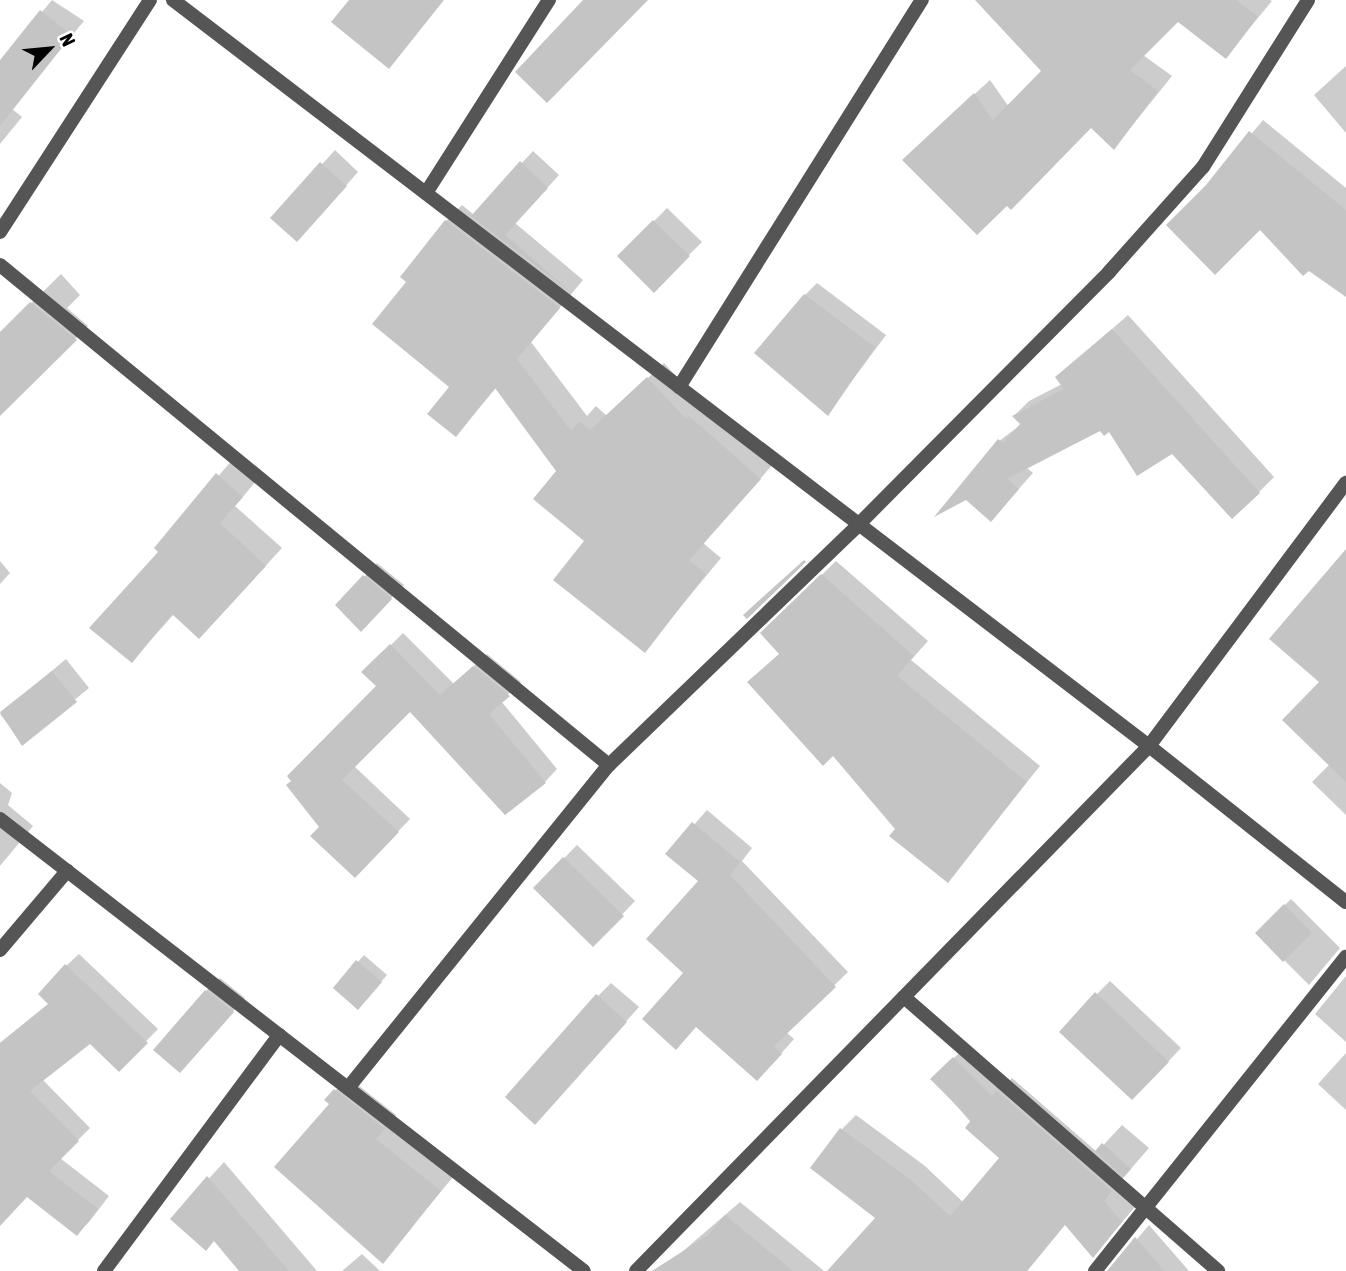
<!DOCTYPE html>
<style>
body{margin:0}
#map{position:relative;width:1346px;height:1271px;overflow:hidden;background:#fff;font-family:"Asap Condensed",sans-serif}
div>[style]{position:absolute}
[style*='--x']{left:calc(var(--x)*1px);top:calc(var(--y)*1px);width:calc(var(--w)*1px);rotate:calc(var(--a)*1deg)}
.shadow>*{inset:0;background:#0003}
.building>*{inset:0;background:#c4c4c4}
.minor>*{height:14px;margin:-7px;padding:0 7px;transform-origin:7px;border-radius:7px;background:#555}
span{translate:-50% -50%;white-space:nowrap;text-align:center;line-height:1.15;-webkit-text-stroke:5px #fff;paint-order:stroke}
.north{position:absolute;left:14px;top:14px;width:70px;height:70px;-webkit-text-stroke:5px #fff;paint-order:stroke;rotate:64deg;font-size:19px;font-weight:700;line-height:28px;text-align:center;color:#000}
.north::after{content:'';display:block;margin:auto;width:24px;height:32px;background:#000;clip-path:polygon(50% 0,100% 100%,50% 72%,0 100%)}
</style>
<div id="map">
<div class="shadow">
<div style="clip-path:polygon(52px 0,84px 21px,24px 93px,0 75px,0 63px)"></div>
<div style="clip-path:polygon(977px 0,1270px 0,1272px 1px,1226px 56px,1178px 19px,1143px 55px,1172px 76px,1114px 148px,1091px 126px,919px 145px,990px 80px,1009px 107px,1043px 71px)"></div>
<div style="clip-path:polygon(1346px 66px,1346px 133px,1314px 95px)"></div>
<div style="clip-path:polygon(0 99px,22px 117px,0 144px)"></div>
<div style="clip-path:polygon(1263px 120px,1346px 188px,1346px 294px,1208px 186px)"></div>
<div style="clip-path:polygon(335px 150px,358px 172px,310px 226px,273px 218px)"></div>
<div style="clip-path:polygon(533px 151px,559px 175px,515px 223px,583px 280px,531px 342px,587px 416px,596px 406px,607px 416px,664px 363px,703px 405px,775px 462px,703px 543px,721px 558px,645px 650px,586px 541px,558px 471px,496px 388px,456px 435px,452px 386px,409px 282px,446px 221px,462px 205px,474px 215px)"></div>
<div style="clip-path:polygon(667px 208px,702px 242px,654px 290px,620px 256px)"></div>
<div style="clip-path:polygon(61px 274px,80px 295px,67px 308px,88px 326px,10px 404px,0 394px,0 334px)"></div>
<div style="clip-path:polygon(817px 283px,886px 335px,828px 413px,805px 295px)"></div>
<div style="clip-path:polygon(1128px 315px,1274px 477px,1259px 492px,1173px 452px,1101px 429px,1026px 467px,1033px 473px,991px 520px,999px 441px,1022px 424px,1014px 416px,1029px 401px,1062px 384px,1057px 377px)"></div>
<div style="clip-path:polygon(234px 458px,258px 479px,235px 506px,282px 548px,216px 620px,174px 614px,132px 661px,161px 552px,156px 548px)"></div>
<div style="clip-path:polygon(1346px 551px,1346px 815px,1312px 782px,1330px 764px,1321px 683px)"></div>
<div style="clip-path:polygon(0 561px,10px 573px,0 584px)"></div>
<div style="clip-path:polygon(836px 561px,928px 641px,911px 660px,1040px 766px,947px 881px,897px 829px,781px 653px,762px 633px)"></div>
<div style="clip-path:polygon(377px 563px,404px 585px,361px 629px,364px 577px)"></div>
<div style="clip-path:polygon(403px 633px,454px 684px,487px 654px,521px 682px,501px 701px,557px 769px,545px 782px,410px 710px,354px 766px,410px 819px,368px 863px,321px 827px,378px 686px,364px 672px)"></div>
<div style="clip-path:polygon(66px 659px,89px 688px,22px 743px,0 714px)"></div>
<div style="clip-path:polygon(0 783px,12px 793px,8px 805px,33px 826px,0 866px)"></div>
<div style="clip-path:polygon(707px 810px,752px 848px,742px 861px,848px 972px,786px 1032px,794px 1039px,770px 1066px,685px 973px,701px 881px,668px 854px)"></div>
<div style="clip-path:polygon(577px 845px,635px 901px,593px 945px,535px 888px)"></div>
<div style="clip-path:polygon(1291px 899px,1340px 948px,1309px 985px,1257px 933px)"></div>
<div style="clip-path:polygon(79px 954px,158px 1029px,119px 1069px,90px 1041px,42px 1079px,90px 1128px,60px 1158px,109px 1196px,89px 1222px,77px 1234px,27px 1195px,0 1225px,0 1043px,50px 1003px,66px 966px)"></div>
<div style="clip-path:polygon(364px 955px,387px 975px,364px 1001px,335px 988px)"></div>
<div style="clip-path:polygon(1346px 976px,1346px 1042px,1315px 1014px)"></div>
<div style="clip-path:polygon(220px 978px,245px 998px,180px 1071px,206px 991px)"></div>
<div style="clip-path:polygon(1110px 981px,1181px 1048px,1146px 1085px,1097px 994px)"></div>
<div style="clip-path:polygon(611px 983px,639px 1007px,548px 1109px,598px 996px)"></div>
<div style="clip-path:polygon(968px 1044px,1007px 1083px,1012px 1078px,1097px 1152px,1122px 1125px,1149px 1148px,1116px 1186px,1135px 1207px,1094px 1255px,1066px 1223px,1027px 1271px,829px 1271px,878px 1218px,842px 1129px,856px 1115px,925px 1166px,964px 1203px,1002px 1158px,933px 1079px)"></div>
<div style="clip-path:polygon(1346px 1053px,1346px 1110px,1318px 1084px)"></div>
<div style="clip-path:polygon(348px 1077px,396px 1115px,388px 1125px,453px 1177px,383px 1261px,331px 1104px,335px 1091px)"></div>
<div style="clip-path:polygon(224px 1162px,317px 1271px,242px 1271px,215px 1239px,172px 1219px)"></div>
<div style="clip-path:polygon(740px 1202px,824px 1271px,691px 1271px,675px 1258px)"></div>
<div style="clip-path:polygon(1149px 1225px,1189px 1271px,1110px 1271px)"></div>
<div style="clip-path:polygon(362px 1254px,380px 1271px,342px 1271px)"></div>
</div>
<div class="building">
<div style="clip-path:polygon(349px 0,444px 0,389px 69px,331px 22px)"></div>
<div style="clip-path:polygon(583px 0,648px 0,547px 103px,515px 72px)"></div>
<div style="clip-path:polygon(975px 0,1236px 0,1258px 17px,1226px 59px,1178px 22px,1130px 70px,1158px 91px,1114px 150px,1091px 128px,1011px 210px,1007px 206px,977px 235px,902px 160px,974px 93px,993px 120px,1041px 71px)"></div>
<div style="clip-path:polygon(40px 10px,72px 35px,0 126px,0 60px)"></div>
<div style="clip-path:polygon(1249px 131px,1346px 210px,1346px 297px,1309px 271px,1303px 276px,1260px 230px,1215px 275px,1166px 225px,1206px 185px)"></div>
<div style="clip-path:polygon(520px 161px,548px 188px,505px 235px,572px 293px,471px 216px)"></div>
<div style="clip-path:polygon(320px 162px,347px 186px,297px 242px,270px 218px)"></div>
<div style="clip-path:polygon(445px 220px,560px 308px,517px 359px,571px 431px,579px 421px,590px 430px,647px 377px,686px 419px,689px 416px,761px 479px,689px 560px,706px 574px,645px 653px,553px 580px,584px 541px,533px 499px,556px 471px,495px 388px,456px 437px,427px 414px,449px 387px,372px 324px,406px 282px,400px 277px)"></div>
<div style="clip-path:polygon(653px 220px,690px 256px,654px 293px,617px 256px)"></div>
<div style="clip-path:polygon(804px 294px,875px 347px,828px 416px,754px 353px)"></div>
<div style="clip-path:polygon(30px 302px,77px 340px,0 416px,0 332px)"></div>
<div style="clip-path:polygon(1112px 329px,1260px 493px,1232px 519px,1172px 454px,1137px 476px,1109px 432px,1104px 436px,1100px 431px,1007px 479px,1019px 489px,991px 522px,966px 500px,934px 517px,998px 439px,1003px 443px,1020px 424px,1012px 416px,1064px 389px,1055px 377px)"></div>
<div style="clip-path:polygon(216px 473px,243px 497px,220px 523px,266px 566px,199px 639px,172px 614px,132px 663px,89px 628px,158px 552px,154px 548px)"></div>
<div style="clip-path:polygon(1346px 549px,1346px 782px,1282px 720px,1319px 682px,1269px 639px)"></div>
<div style="clip-path:polygon(804px 560px,806px 562px,747px 619px,743px 615px)"></div>
<div style="clip-path:polygon(821px 574px,914px 656px,897px 676px,1027px 782px,948px 883px,889px 836px,895px 829px,833px 756px,823px 766px,747px 682px,779px 654px,760px 633px)"></div>
<div style="clip-path:polygon(363px 575px,392px 599px,361px 632px,335px 605px)"></div>
<div style="clip-path:polygon(390px 644px,440px 695px,473px 666px,510px 696px,489px 714px,546px 783px,505px 815px,410px 712px,342px 780px,399px 832px,355px 878px,310px 836px,319px 827px,286px 785px,291px 781px,287px 776px,376px 686px,361px 672px)"></div>
<div style="clip-path:polygon(52px 671px,77px 702px,22px 746px,0 712px)"></div>
<div style="clip-path:polygon(692px 822px,740px 862px,730px 875px,836px 987px,774px 1046px,782px 1054px,757px 1081px,696px 1027px,676px 1050px,642px 1019px,683px 973px,646px 939px,698px 881px,665px 854px)"></div>
<div style="clip-path:polygon(563px 857px,624px 916px,593px 947px,533px 888px)"></div>
<div style="clip-path:polygon(1284px 904px,1312px 933px,1283px 962px,1255px 933px)"></div>
<div style="clip-path:polygon(356px 960px,382px 982px,358px 1010px,333px 988px)"></div>
<div style="clip-path:polygon(65px 964px,148px 1043px,119px 1072px,90px 1044px,30px 1091px,79px 1141px,49px 1171px,98px 1209px,77px 1236px,27px 1197px,0 1226px,0 1043px,48px 1004px,38px 994px)"></div>
<div style="clip-path:polygon(205px 990px,234px 1012px,180px 1073px,153px 1050px)"></div>
<div style="clip-path:polygon(1095px 992px,1169px 1062px,1132px 1100px,1059px 1032px)"></div>
<div style="clip-path:polygon(596px 994px,627px 1022px,535px 1125px,505px 1097px)"></div>
<div style="clip-path:polygon(953px 1057px,992px 1096px,997px 1091px,1112px 1191px,1104px 1201px,1122px 1222px,1093px 1258px,1065px 1225px,1027px 1271px,827px 1271px,875px 1218px,810px 1168px,840px 1128px,911px 1180px,950px 1216px,999px 1158px,965px 1128px,971px 1120px,930px 1079px)"></div>
<div style="clip-path:polygon(334px 1089px,385px 1129px,376px 1139px,441px 1191px,383px 1264px,274px 1167px,329px 1104px,324px 1100px)"></div>
<div style="clip-path:polygon(1102px 1143px,1131px 1169px,1124px 1177px,1095px 1151px)"></div>
<div style="clip-path:polygon(207px 1176px,289px 1271px,239px 1271px,214px 1241px,206px 1251px,170px 1219px)"></div>
<div style="clip-path:polygon(725px 1215px,793px 1271px,652px 1271px,708px 1235px)"></div>
<div style="clip-path:polygon(1135px 1237px,1164px 1271px,1107px 1271px)"></div>
</div>
<div class="minor">
<div style="--x:173;--y:0;--w:1228;--a:37.39"></div>
<div style="--x:1149;--y:746;--w:251;--a:38.4"></div>
<div style="--x:426;--y:193;--w:229;--a:-57.5"></div>
<div style="--x:0;--y:232;--w:276;--a:-57.1"></div>
<div style="--x:0;--y:265;--w:788;--a:39.39"></div>
<div style="--x:679;--y:387;--w:457;--a:-57.9"></div>
<div style="--x:0;--y:819;--w:738;--a:37.74"></div>
<div style="--x:0;--y:950;--w:104;--a:-49.7"></div>
<div style="--x:904;--y:997;--w:417;--a:41.1"></div>
<div style="--x:348;--y:1088;--w:415;--a:-51.1"></div>
<div style="--x:609;--y:765;--w:347;--a:-43.9"></div>
<div style="--x:859;--y:524;--w:355;--a:-45.2"></div>
<div style="--x:1109;--y:272;--w:141;--a:-48.2"></div>
<div style="--x:1203;--y:167;--w:197;--a:-57.8"></div>
<div style="--x:104;--y:1271;--w:294;--a:-53.4"></div>
<div style="--x:636;--y:1271;--w:734;--a:-45.66"></div>
<div style="--x:1149;--y:746;--w:329;--a:-53.2"></div>
<div style="--x:1095;--y:1271;--w:402;--a:-51.4"></div>
</div>
<div class="north">N</div>
</div>
